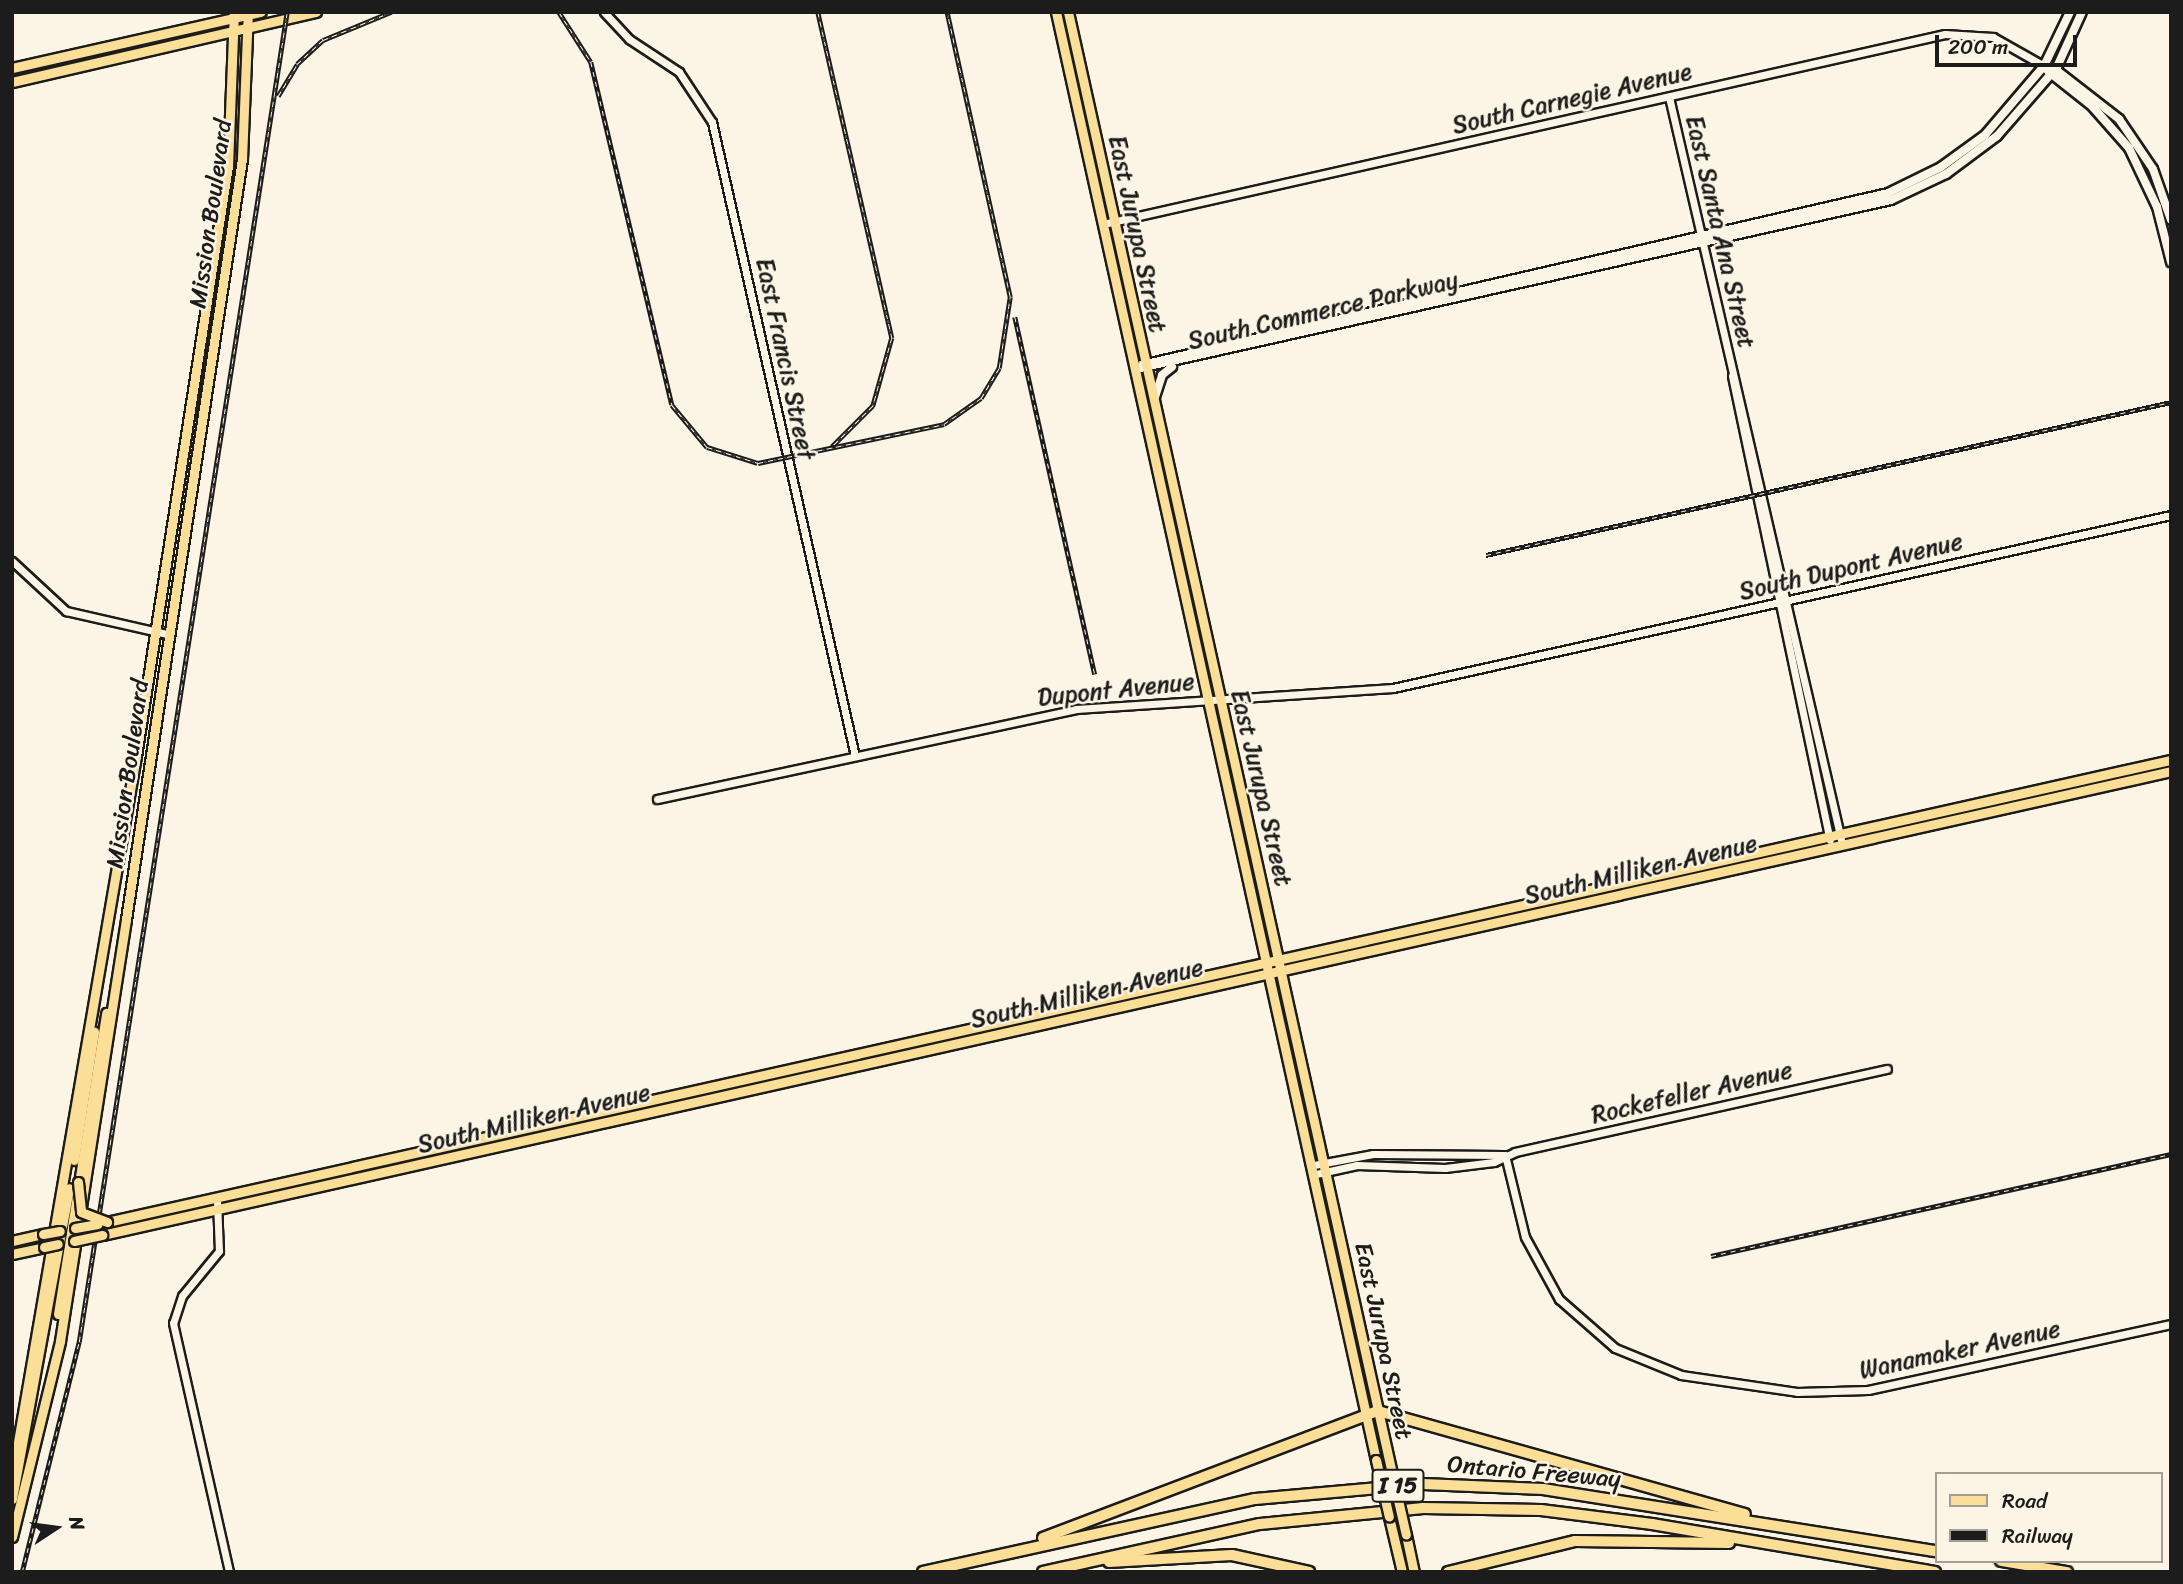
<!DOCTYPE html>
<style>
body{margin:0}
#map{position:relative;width:2183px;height:1584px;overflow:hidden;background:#fcf5e5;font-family:Sriracha,sans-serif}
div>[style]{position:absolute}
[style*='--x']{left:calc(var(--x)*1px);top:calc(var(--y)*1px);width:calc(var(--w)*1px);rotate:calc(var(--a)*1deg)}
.roads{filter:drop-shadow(2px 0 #1c1c1c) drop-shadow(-2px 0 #1c1c1c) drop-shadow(0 2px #1c1c1c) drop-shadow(0 -2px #1c1c1c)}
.tertiary>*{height:7px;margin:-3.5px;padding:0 3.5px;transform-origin:3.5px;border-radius:3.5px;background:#fcf5e5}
.secondary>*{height:8px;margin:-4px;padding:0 4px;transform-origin:4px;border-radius:4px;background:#fcf5e5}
.primary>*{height:9px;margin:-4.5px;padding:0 4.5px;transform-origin:4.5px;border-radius:4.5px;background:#fbdf96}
.motorway>*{height:10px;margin:-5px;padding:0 5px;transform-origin:5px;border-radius:5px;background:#fbdf96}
.rail>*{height:4.5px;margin-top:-2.25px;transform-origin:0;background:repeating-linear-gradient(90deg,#fcf5e5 0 5px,#1c1c1c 0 10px);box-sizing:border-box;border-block:2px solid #1c1c1c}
.bridges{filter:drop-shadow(2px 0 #1c1c1c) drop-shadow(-2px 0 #1c1c1c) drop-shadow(0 2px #1c1c1c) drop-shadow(0 -2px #1c1c1c)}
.primary-bridge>*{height:9px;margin:-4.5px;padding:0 4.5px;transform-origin:4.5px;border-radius:4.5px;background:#fbdf96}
span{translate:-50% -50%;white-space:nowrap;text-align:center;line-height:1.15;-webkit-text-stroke:5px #fcf5e5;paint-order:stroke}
.shield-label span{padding:2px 5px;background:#fcf5e5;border:2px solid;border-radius:5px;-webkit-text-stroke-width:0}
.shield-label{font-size:23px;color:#1c1c1c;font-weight:700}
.street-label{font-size:24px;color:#1c1c1c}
.frame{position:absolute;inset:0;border:14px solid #1c1c1c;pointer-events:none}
.legend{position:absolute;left:1935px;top:1472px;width:228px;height:91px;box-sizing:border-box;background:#fcf5e5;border:2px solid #a29e95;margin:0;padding:9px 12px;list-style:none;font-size:21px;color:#1c1c1c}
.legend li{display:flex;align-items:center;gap:14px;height:35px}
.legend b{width:35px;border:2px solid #a29e95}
.north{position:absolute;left:21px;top:1493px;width:70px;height:70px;-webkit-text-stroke:5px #fcf5e5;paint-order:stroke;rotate:77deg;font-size:19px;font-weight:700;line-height:28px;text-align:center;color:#1c1c1c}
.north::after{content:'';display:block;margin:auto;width:24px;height:32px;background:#1c1c1c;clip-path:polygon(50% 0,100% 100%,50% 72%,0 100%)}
.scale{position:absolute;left:1935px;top:35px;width:142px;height:32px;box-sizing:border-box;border:4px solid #1c1c1c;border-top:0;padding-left:9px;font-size:21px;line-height:24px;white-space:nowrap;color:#1c1c1c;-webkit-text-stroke:5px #fcf5e5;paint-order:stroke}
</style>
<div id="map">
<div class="roads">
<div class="tertiary">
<div style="--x:604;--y:12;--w:37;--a:47"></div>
<div style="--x:629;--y:39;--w:60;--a:33.4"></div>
<div style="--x:679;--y:72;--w:60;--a:56.6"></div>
<div style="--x:712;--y:122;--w:650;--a:77.29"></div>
<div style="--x:1669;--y:97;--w:767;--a:76.96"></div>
<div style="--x:1103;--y:224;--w:863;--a:-12.72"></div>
<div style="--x:1945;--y:34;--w:48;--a:3.6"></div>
<div style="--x:1993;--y:37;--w:59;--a:29.6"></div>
<div style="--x:1732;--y:376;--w:474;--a:78.1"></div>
<div style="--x:12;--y:561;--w:74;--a:42.8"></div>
<div style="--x:66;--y:611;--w:104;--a:12.8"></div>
<div style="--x:657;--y:799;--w:429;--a:-12.1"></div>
<div style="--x:1076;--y:709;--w:318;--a:-3.8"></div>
<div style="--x:1393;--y:688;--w:797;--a:-12.54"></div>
<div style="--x:1505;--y:1155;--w:84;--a:76.3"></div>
<div style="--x:1525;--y:1237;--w:71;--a:61.3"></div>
<div style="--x:1559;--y:1299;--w:74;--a:41.2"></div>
<div style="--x:1615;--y:1348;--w:71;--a:22.2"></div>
<div style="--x:1681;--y:1375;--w:117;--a:8.3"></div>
<div style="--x:1797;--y:1392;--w:71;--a:-1.6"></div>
<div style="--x:1868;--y:1390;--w:310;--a:-12.3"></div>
<div style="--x:1314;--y:1165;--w:60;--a:-10.6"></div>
<div style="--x:1373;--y:1154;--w:131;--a:0.4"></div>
<div style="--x:1316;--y:1174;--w:42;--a:-12.4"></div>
<div style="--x:1357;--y:1165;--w:88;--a:2"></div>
<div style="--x:1445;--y:1168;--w:49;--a:-7"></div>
<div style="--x:1494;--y:1162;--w:23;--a:-25"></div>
<div style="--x:1515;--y:1152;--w:381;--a:-12.6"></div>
<div style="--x:217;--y:1200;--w:51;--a:87.8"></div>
<div style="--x:219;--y:1251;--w:58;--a:129.4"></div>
<div style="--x:182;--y:1296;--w:28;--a:108"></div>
<div style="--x:173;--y:1323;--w:255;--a:77.3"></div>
</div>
<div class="secondary">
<div style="--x:2052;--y:67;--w:85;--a:37.8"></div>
<div style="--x:2119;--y:119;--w:60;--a:55.8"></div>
<div style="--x:2153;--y:169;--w:54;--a:70.6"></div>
<div style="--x:2048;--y:71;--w:56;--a:38.5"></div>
<div style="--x:2092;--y:106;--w:56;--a:48.6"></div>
<div style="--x:2129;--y:148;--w:65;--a:64.6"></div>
<div style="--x:2157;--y:207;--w:57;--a:75.7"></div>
<div style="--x:1142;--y:365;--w:766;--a:-12.98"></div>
<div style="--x:1888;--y:193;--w:59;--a:-26.1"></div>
<div style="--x:1941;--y:167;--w:54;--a:-36"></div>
<div style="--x:1985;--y:135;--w:91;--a:-49.5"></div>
<div style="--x:2044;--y:66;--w:60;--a:-64.3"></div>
<div style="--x:1136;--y:369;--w:774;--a:-12.62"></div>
<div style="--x:1891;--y:200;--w:61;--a:-25.3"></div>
<div style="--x:1946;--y:174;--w:64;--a:-36.7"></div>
<div style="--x:1997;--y:136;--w:91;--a:-49"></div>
<div style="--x:2057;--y:67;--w:60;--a:-65.6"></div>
<div style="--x:1155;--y:397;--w:23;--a:-72"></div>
<div style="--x:1162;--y:375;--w:13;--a:-39"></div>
</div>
<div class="primary">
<div style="--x:1056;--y:12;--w:1483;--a:77.54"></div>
<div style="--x:1068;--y:12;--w:1502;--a:77.5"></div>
<div style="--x:12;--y:68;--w:255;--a:-12.7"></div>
<div style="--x:12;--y:82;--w:312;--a:-13"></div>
<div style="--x:74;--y:1160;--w:130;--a:-81.1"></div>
<div style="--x:107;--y:1222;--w:2115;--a:-12.62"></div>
<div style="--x:102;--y:1235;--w:2120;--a:-12.64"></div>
<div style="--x:12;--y:1241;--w:32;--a:-13"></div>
<div style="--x:12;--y:1254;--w:33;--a:-12"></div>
<div style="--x:58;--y:1314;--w:305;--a:-80.9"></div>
<div style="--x:12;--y:1477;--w:732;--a:-80.24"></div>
<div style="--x:136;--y:756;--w:597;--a:-81.14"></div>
<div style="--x:228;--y:166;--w:154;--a:-87.8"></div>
<div style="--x:12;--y:1499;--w:316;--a:-79.6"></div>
<div style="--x:1389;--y:1517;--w:57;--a:76.7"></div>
<div style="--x:1406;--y:1535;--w:38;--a:78"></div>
<div style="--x:12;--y:1537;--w:202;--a:-76.2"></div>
<div style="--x:60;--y:1341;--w:427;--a:-81.1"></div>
<div style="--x:126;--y:919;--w:769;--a:-81.32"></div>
<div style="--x:242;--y:159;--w:147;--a:-87.7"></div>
</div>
<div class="motorway">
<div style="--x:1043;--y:1538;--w:358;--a:-20.8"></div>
<div style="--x:1378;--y:1411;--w:381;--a:15.7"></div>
<div style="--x:2001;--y:1561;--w:67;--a:9.5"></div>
<div style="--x:1109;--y:1562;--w:123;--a:-3.3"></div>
<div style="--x:1232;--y:1555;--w:79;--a:12.4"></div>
<div style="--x:923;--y:1572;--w:340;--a:-12.4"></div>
<div style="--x:1255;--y:1499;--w:169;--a:-5.1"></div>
<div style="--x:1423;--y:1484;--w:120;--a:2.4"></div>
<div style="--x:1543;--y:1489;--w:398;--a:9"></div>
<div style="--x:1043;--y:1572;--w:222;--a:-12.5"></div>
<div style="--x:1260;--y:1524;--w:164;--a:-5.6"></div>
<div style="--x:1423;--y:1508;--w:118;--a:1"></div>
<div style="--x:1541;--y:1510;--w:112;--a:7.2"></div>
<div style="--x:1652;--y:1524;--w:287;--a:9.6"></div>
<div style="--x:1448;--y:1572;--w:131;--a:-13.7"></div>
<div style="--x:1575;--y:1541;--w:154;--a:0.7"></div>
</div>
</div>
<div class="rail">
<div style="--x:559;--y:12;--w:59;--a:57.4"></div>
<div style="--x:591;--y:62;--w:352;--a:76.7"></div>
<div style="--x:672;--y:405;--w:55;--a:50.2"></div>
<div style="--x:707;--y:447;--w:53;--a:17.4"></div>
<div style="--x:758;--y:463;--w:190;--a:-11.8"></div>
<div style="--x:944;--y:424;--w:45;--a:-35.1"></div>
<div style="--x:981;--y:398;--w:35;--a:-59"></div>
<div style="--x:999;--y:368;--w:72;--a:-81.2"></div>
<div style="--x:1010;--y:297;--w:292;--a:-102.5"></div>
<div style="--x:818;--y:12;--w:334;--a:77.2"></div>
<div style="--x:892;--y:338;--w:71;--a:105.6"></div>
<div style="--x:873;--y:406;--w:58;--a:135"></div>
<div style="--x:278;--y:96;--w:37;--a:-59"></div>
<div style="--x:297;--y:64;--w:35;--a:-43"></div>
<div style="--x:323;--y:40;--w:74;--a:-22.4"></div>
<div style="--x:1015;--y:317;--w:366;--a:77.4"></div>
<div style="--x:1486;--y:555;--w:702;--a:-12.59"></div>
<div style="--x:1711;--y:1256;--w:471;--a:-12.5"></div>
<div style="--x:22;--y:1572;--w:237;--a:-76.1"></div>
<div style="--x:79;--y:1342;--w:1346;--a:-81.11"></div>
</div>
<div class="bridges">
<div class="primary-bridge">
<div style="--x:78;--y:1182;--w:30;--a:84"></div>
<div style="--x:81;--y:1212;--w:28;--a:21"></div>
<div style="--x:75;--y:1228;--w:23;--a:-10"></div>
<div style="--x:43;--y:1234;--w:17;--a:-10"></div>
<div style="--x:74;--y:1241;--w:29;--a:-12"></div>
<div style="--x:44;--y:1247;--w:14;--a:-12"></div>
<div style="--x:1376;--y:1460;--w:58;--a:77.2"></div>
<div style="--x:1393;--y:1478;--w:58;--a:77.2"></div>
</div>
</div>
<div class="shield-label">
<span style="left:1398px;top:1486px">I 15</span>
</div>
<div class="street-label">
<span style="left:1572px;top:99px;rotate:-13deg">South Carnegie Avenue</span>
<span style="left:211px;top:214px;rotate:-82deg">Mission Boulevard</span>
<span style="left:1720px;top:232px;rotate:77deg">East Santa Ana Street</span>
<span style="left:1137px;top:234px;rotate:78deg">East Jurupa Street</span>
<span style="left:1323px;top:311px;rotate:-13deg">South Commerce Parkway</span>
<span style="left:785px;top:359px;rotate:78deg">East Francis Street</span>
<span style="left:1851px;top:567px;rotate:-13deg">South Dupont Avenue</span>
<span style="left:1116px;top:690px;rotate:-6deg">Dupont Avenue</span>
<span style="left:128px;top:774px;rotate:-82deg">Mission Boulevard</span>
<span style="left:1261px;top:788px;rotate:77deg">East Jurupa Street</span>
<span style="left:1641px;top:870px;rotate:-13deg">South Milliken Avenue</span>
<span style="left:1087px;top:994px;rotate:-13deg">South Milliken Avenue</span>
<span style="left:1692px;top:1093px;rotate:-13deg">Rockefeller Avenue</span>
<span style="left:534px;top:1119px;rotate:-13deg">South Milliken Avenue</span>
<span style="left:1383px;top:1341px;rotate:78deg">East Jurupa Street</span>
<span style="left:1960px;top:1350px;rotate:-12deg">Wanamaker Avenue</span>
<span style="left:1534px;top:1472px;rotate:5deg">Ontario Freeway</span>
</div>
<div class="frame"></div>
<ul class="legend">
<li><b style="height:9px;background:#fbdf96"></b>Road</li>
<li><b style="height:9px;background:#1c1c1c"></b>Railway</li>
</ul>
<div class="north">N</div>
<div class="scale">200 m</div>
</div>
